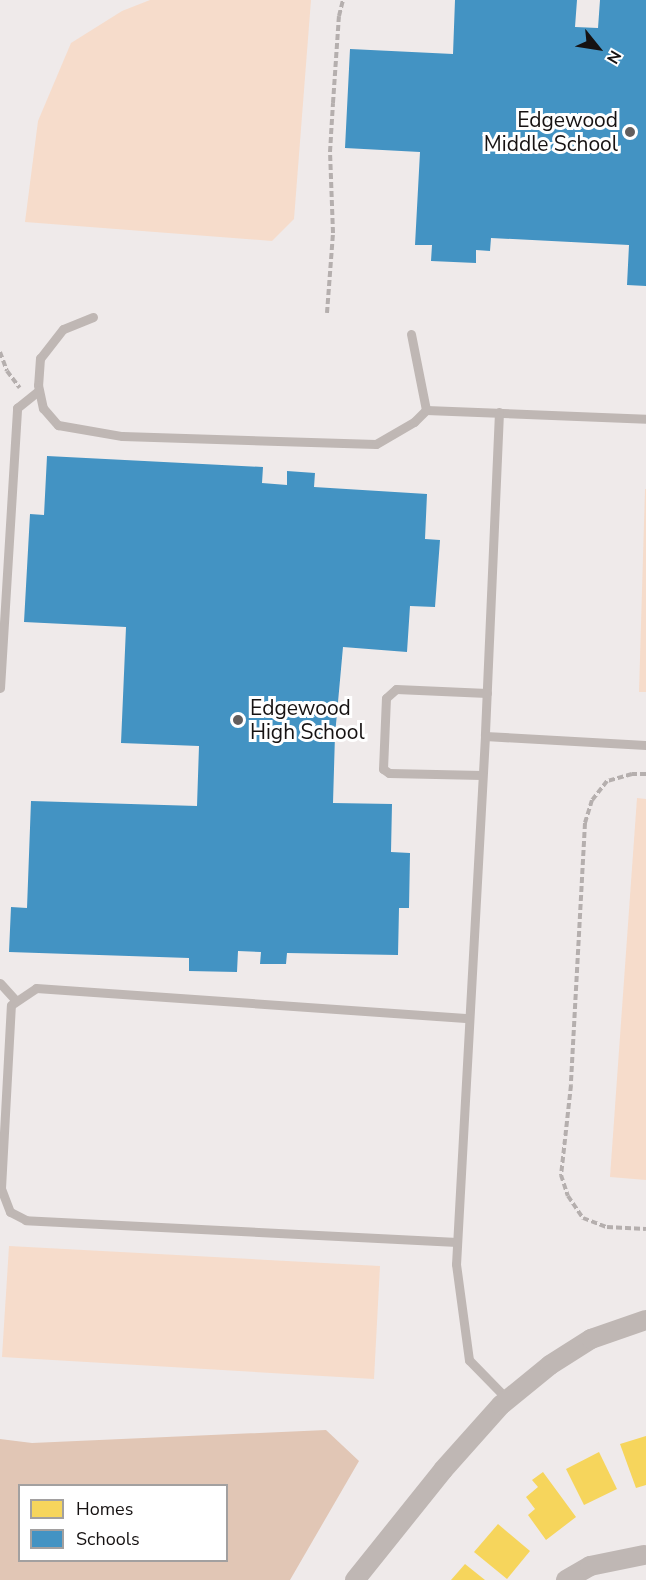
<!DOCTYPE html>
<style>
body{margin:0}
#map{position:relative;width:646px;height:1580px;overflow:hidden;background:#efeaea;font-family:"Nunito Sans",sans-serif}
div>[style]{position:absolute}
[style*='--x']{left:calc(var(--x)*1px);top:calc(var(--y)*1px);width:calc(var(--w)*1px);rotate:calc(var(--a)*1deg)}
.green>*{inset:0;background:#f6dccb}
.forest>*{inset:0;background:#e1c6b5}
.homes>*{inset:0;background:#f6d55c}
.schools>*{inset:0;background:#4393c3}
.path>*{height:4px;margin-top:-2px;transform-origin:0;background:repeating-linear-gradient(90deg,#b5afae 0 6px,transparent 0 9px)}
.lane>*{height:9px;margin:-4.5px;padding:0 4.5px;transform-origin:4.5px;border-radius:4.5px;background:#bfb7b4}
.street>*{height:20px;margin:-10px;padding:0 10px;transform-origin:10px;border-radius:10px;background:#bfb7b4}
.dots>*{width:16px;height:16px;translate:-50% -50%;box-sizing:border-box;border:3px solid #fff;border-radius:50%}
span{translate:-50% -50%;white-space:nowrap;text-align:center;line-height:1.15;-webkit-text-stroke:6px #fff;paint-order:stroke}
.poi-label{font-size:21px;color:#161212}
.right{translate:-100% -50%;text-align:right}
.left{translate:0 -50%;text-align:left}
.legend{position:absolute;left:18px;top:1484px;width:210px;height:78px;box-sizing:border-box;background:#fff;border:2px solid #a2a0a0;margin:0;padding:8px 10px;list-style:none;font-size:18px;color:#161212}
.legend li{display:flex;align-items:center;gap:12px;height:30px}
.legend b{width:30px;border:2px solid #a2a0a0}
.north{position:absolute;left:568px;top:18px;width:60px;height:60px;-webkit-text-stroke:4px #fff;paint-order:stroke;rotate:120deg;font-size:16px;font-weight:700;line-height:24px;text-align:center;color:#161212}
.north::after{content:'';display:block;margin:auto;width:21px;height:27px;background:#161212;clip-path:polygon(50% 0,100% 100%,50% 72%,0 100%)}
</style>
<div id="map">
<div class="green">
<div style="clip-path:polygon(150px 0,311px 0,294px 219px,272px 241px,25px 222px,38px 121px,71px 43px,122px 11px)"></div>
<div style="clip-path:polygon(645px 489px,646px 489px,646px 692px,639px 692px)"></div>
<div style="clip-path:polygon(637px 798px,646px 799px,646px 1180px,610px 1177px)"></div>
<div style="clip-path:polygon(9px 1246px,380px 1266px,374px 1379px,2px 1357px)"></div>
</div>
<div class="forest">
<div style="clip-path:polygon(evenodd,326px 1430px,359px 1461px,290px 1580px,0 1580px,0 1439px,32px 1443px,326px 1430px,20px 1486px,226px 1486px,226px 1560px,20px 1560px,20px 1486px)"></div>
</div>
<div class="homes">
<div style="clip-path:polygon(646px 1436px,646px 1485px,636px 1488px,620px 1444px)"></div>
<div style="clip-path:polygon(599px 1452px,617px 1489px,584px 1505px,566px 1469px)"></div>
<div style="clip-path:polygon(543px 1472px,576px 1517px,546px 1540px,528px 1515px,535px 1509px,526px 1497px,538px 1487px,532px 1480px)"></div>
<div style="clip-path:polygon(498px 1524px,530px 1551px,507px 1579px,474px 1552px)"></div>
<div style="clip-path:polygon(465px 1564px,485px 1580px,451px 1580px)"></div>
</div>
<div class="schools">
<div style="clip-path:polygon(455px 0,577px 0,575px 27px,598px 28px,600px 0,646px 0,646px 286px,627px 285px,629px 245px,491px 238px,490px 251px,476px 250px,476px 263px,431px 261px,432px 245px,415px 245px,420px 152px,345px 148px,350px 49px,453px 54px)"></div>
<div style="clip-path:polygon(47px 456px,263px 467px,262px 483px,287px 485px,287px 471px,315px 473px,314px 487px,427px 494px,425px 539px,440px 540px,435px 607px,410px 606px,407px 652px,343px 647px,335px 735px,333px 803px,392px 804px,391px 852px,410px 853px,409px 908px,399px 908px,398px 955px,287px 953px,286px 964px,260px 964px,261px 952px,238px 951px,237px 972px,189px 971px,189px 958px,9px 952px,11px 907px,27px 908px,31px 801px,197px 806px,199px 746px,121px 743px,126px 627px,24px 622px,30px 514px,44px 515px)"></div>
</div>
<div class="path">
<div style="--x:327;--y:313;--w:80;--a:-85.7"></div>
<div style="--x:333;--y:233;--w:81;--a:-92.1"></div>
<div style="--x:330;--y:152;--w:49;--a:-86.5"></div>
<div style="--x:333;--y:103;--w:87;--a:-86.1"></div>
<div style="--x:339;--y:16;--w:16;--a:-76"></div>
<div style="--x:0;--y:352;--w:20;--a:70"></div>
<div style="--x:7;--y:371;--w:21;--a:53"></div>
<div style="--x:646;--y:774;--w:14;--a:180"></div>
<div style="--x:632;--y:774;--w:26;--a:164"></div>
<div style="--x:607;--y:781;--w:24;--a:128"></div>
<div style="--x:592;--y:800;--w:24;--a:107"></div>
<div style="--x:585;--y:823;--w:262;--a:93.1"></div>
<div style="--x:571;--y:1085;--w:91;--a:96.3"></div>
<div style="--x:561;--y:1175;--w:22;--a:72"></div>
<div style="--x:568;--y:1196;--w:27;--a:56"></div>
<div style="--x:583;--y:1218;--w:26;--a:21"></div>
<div style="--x:607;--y:1227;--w:39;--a:3"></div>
</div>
<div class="lane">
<div style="--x:93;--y:317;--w:32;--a:158"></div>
<div style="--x:63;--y:329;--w:37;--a:128"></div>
<div style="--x:40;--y:358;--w:27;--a:94"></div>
<div style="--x:38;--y:385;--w:24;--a:78"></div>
<div style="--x:43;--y:408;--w:23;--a:49"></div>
<div style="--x:58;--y:425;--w:65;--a:9.8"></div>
<div style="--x:122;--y:436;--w:254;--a:1.8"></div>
<div style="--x:376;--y:444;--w:44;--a:-30.1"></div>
<div style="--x:414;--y:422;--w:17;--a:-45"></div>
<div style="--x:426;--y:410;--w:220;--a:2.3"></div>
<div style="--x:411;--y:334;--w:77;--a:78.8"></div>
<div style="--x:499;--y:412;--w:324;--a:92.5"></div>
<div style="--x:485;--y:736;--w:529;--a:93.14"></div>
<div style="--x:456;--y:1264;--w:97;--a:82.3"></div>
<div style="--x:469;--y:1360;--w:56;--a:45.7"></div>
<div style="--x:0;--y:688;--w:281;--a:-86.5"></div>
<div style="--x:17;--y:408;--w:28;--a:-39"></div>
<div style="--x:485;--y:736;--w:161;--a:3.2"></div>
<div style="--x:482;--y:775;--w:93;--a:-178.8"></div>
<div style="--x:389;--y:773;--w:7;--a:-146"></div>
<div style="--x:383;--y:769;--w:71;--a:-87.6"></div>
<div style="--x:386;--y:698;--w:13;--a:-42"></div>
<div style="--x:396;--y:689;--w:91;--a:2.5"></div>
<div style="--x:0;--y:983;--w:24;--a:48"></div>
<div style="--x:457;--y:1242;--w:432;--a:-177.1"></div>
<div style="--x:26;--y:1220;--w:18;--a:-153"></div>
<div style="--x:10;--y:1212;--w:26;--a:-111"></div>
<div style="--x:1;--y:1188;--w:183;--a:-86.9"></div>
<div style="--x:11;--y:1005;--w:30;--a:-34"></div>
<div style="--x:36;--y:988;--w:434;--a:4"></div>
</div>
<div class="street">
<div style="--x:355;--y:1580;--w:141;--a:-51.3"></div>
<div style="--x:443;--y:1470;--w:87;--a:-48.3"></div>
<div style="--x:501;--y:1405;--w:63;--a:-39.2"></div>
<div style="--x:550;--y:1365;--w:49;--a:-32.4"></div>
<div style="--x:591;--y:1339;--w:58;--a:-19.1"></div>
<div style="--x:566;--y:1580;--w:28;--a:-30"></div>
<div style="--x:590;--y:1566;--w:55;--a:-11.5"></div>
</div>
<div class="dots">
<div style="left:630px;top:132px;background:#625e5e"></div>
<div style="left:238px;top:720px;background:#625e5e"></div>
</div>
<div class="poi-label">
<span class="right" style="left:618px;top:132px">Edgewood<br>Middle School</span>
<span class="left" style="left:250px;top:720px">Edgewood<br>High School</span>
</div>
<ul class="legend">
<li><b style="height:16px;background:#f6d55c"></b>Homes</li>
<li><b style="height:16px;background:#4393c3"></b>Schools</li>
</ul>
<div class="north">N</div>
</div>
